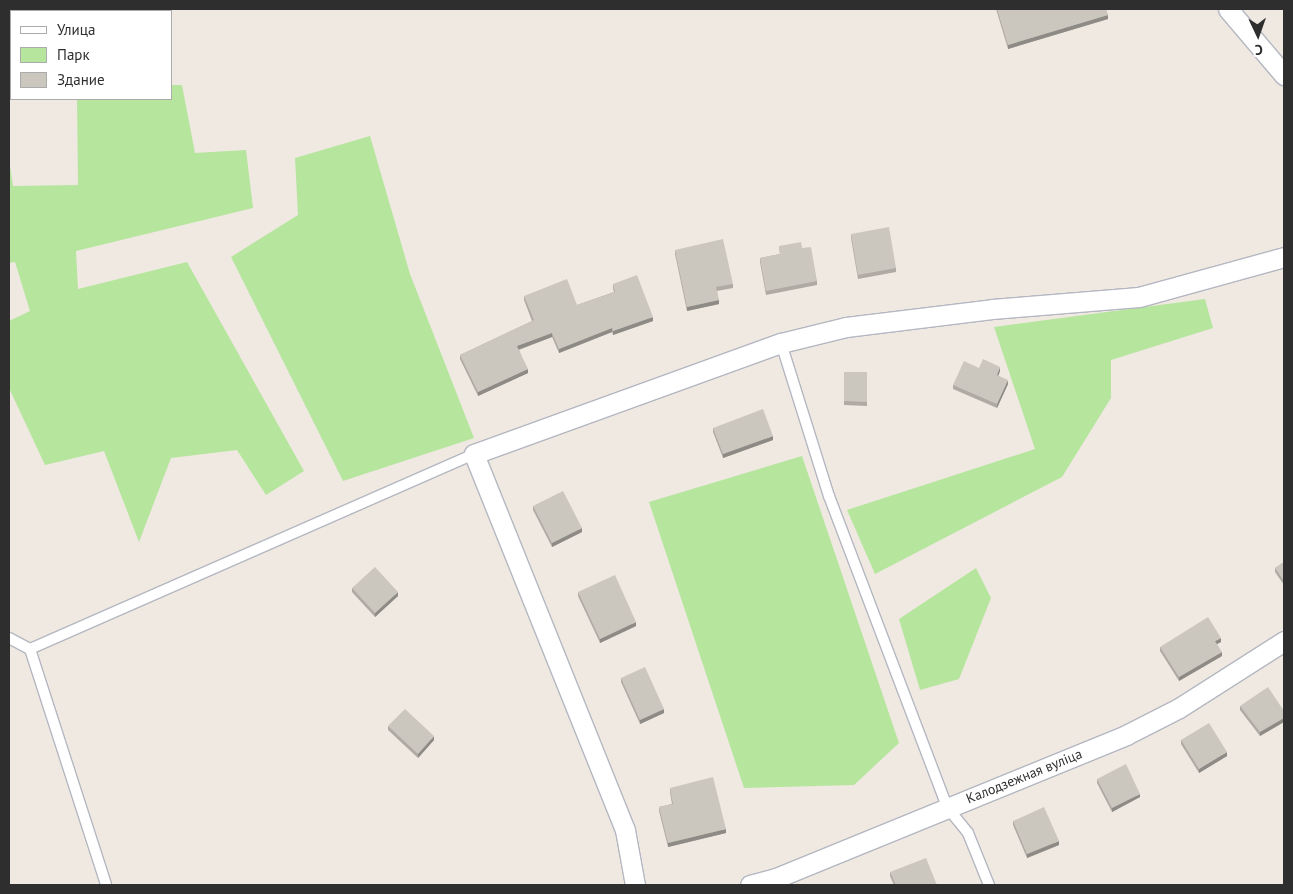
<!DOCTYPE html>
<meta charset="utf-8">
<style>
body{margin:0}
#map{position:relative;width:1293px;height:894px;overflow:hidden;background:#efe9e1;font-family:"PT Sans",sans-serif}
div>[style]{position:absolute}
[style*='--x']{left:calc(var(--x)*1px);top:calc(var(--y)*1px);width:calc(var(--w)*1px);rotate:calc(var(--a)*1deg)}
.green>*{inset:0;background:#b6e59e}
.roads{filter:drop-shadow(1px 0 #b4b7c1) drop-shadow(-1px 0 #b4b7c1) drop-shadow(0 1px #b4b7c1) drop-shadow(0 -1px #b4b7c1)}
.service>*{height:10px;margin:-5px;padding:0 5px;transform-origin:5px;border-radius:5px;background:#fff}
.minor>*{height:19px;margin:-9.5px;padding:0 9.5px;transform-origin:9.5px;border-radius:9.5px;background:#fff}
.wall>*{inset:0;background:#afaba4}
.shaded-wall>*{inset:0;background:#8e8b86}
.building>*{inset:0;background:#cbc7bf}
span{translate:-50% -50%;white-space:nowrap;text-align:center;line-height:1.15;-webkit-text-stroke:5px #fff;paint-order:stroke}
.street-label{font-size:14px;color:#2e2e2e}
.frame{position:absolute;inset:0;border:10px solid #2e2e2e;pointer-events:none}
.legend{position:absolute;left:10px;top:10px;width:162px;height:90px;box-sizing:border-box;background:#fff;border:1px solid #ababab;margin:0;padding:6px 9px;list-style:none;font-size:15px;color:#2e2e2e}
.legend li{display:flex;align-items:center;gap:10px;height:25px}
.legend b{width:25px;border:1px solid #ababab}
.north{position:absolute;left:1233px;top:10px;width:50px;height:50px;-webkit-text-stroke:4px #fff;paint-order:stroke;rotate:177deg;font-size:14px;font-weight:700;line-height:20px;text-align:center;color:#2e2e2e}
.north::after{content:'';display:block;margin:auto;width:18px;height:22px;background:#2e2e2e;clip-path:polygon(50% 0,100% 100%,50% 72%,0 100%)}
</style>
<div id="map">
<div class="green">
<div style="clip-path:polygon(171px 85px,182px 85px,195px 153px,246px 150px,253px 208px,76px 251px,78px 289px,187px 262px,304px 471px,266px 495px,237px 450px,171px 458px,139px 542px,104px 451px,45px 465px,9px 388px,9px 321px,30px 311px,15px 262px,9px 263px,9px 159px,13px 186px,78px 185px,77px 99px,171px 99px)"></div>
<div style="clip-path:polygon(370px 136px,410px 274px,474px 438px,343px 481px,231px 257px,298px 215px,295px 158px)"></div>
<div style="clip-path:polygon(1205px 299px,1213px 328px,1111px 360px,1111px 398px,1062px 477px,875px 574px,847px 510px,1035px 449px,994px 327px)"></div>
<div style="clip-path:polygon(802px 456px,899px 743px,854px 785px,744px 788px,649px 502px)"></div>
<div style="clip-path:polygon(976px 568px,991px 598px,959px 679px,920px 690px,899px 619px)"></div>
</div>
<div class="roads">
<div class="service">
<div style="--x:781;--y:343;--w:160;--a:72.6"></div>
<div style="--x:829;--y:496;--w:333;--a:69.2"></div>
<div style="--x:947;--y:807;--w:33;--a:51"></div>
<div style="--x:968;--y:833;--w:56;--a:68"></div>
<div style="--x:9;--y:638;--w:24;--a:28"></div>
<div style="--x:30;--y:649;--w:248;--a:72.1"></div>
<div style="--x:30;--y:649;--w:485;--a:-23.7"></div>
</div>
<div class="minor">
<div style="--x:1228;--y:9;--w:87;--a:49.7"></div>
<div style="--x:635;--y:885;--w:56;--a:-100.3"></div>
<div style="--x:625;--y:830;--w:405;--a:-111.9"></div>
<div style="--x:474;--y:454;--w:326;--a:-19.9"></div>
<div style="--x:781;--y:343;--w:67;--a:-13.8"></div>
<div style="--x:846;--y:327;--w:147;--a:-7"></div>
<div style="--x:992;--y:309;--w:147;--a:-4.7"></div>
<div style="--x:1139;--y:297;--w:150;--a:-15.4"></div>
<div style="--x:750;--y:885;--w:27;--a:-15"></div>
<div style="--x:776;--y:878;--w:378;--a:-22.2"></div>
<div style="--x:1126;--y:735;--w:59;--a:-27"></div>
<div style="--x:1179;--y:708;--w:125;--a:-32.5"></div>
</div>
</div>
<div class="wall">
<div style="clip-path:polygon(996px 9px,1106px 9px,1108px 19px,1008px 49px)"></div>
<div style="clip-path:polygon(851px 234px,896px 268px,896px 272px,858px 279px,851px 238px)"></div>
<div style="clip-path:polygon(779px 246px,802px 248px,817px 281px,817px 285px,766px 295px,760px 262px,760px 258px,780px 254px)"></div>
<div style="clip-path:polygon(675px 250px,733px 284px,733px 288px,717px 291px,719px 304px,687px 311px,675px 254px)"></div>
<div style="clip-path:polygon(613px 284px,653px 321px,613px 335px,612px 332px,559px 353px,552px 337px,519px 350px,528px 373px,478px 396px,460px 359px,460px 355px,532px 321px,524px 300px,524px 296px,577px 305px,614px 292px,613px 288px)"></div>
<div style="clip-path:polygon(979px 368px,1000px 371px,998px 376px,1008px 384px,997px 408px,953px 389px,953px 385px)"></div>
<div style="clip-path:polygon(844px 372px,867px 372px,867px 406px,844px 405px)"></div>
<div style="clip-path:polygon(713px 428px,773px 440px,723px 458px,713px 432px)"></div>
<div style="clip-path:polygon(533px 506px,582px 532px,552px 547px,533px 510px)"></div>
<div style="clip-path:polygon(1284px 562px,1284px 585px,1275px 572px,1275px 568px)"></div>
<div style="clip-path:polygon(352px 588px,398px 596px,375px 617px,352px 592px)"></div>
<div style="clip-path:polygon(578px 592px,636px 626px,600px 643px,578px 596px)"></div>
<div style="clip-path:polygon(1221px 642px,1217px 644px,1222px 656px,1179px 681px,1160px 651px,1160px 647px)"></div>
<div style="clip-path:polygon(621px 678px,664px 713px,640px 724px,621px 682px)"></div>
<div style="clip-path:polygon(1240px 706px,1284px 711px,1284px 722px,1260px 736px,1240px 710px)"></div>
<div style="clip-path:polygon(388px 726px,434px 740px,418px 758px,388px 730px)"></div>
<div style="clip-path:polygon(1181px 740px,1227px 756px,1199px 773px,1181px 744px)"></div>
<div style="clip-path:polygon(1097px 779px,1140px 797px,1112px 812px,1097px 783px)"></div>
<div style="clip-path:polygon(670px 788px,726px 833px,668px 847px,659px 811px,659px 807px,672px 804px,670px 792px)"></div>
<div style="clip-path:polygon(1013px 821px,1059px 845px,1027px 858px,1013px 825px)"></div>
<div style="clip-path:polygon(890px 872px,937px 885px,894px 885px,890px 876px)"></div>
</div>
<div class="shaded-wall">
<div style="clip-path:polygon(1108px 15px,1108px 19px,1008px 49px,1008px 45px)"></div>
<div style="clip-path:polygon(719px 300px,719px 304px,687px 311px,687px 307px)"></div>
<div style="clip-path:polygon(653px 317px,653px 321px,613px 335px,613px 331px)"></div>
<div style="clip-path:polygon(612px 328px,612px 332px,559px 353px,559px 349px)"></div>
<div style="clip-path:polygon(552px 333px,552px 337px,517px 350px,517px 346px)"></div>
<div style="clip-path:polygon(1000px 367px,1000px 371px,997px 379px,997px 375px)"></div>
<div style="clip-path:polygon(528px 369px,528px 373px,478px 396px,478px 392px)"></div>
<div style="clip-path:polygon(1008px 380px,1008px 384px,997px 408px,997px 404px)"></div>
<div style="clip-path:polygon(773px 436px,773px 440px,723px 458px,723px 454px)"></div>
<div style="clip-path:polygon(582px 528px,582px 532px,552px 547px,552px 543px)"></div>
<div style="clip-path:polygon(398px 592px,398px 596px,375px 617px,375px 613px)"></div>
<div style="clip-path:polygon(636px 622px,636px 626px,600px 643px,600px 639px)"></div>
<div style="clip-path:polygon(1221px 638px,1221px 642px,1215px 645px,1215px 641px)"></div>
<div style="clip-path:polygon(1222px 652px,1222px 656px,1179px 681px,1179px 677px)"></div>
<div style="clip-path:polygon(664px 709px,664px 713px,640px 724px,640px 720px)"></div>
<div style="clip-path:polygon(1284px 718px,1284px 722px,1260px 736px,1260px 732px)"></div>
<div style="clip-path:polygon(434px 736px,434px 740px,418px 758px,418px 754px)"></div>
<div style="clip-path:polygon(1227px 752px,1227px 756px,1199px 773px,1199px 769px)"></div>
<div style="clip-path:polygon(1140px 794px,1140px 797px,1112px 812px,1112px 808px)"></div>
<div style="clip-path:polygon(726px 829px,726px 833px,668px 847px,668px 843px)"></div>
<div style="clip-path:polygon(1059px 841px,1059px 845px,1027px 858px,1027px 854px)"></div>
</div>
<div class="building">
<div style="clip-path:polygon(997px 9px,1106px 9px,1108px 15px,1008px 45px)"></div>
<div style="clip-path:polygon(889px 227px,896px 268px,858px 275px,851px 234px)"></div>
<div style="clip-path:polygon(723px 239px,733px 284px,716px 287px,719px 300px,687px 307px,675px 250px)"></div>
<div style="clip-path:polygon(801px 242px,802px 248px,811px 247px,817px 281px,766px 291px,760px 258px,780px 254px,779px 246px)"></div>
<div style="clip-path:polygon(637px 275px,653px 317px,613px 331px,612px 328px,559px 349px,552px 333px,517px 346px,528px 369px,478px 392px,460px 355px,534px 320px,524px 296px,567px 279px,577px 305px,615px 292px,613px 284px)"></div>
<div style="clip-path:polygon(983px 359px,1000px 367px,997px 375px,1008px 380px,997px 404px,953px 385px,964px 361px,979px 368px)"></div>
<div style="clip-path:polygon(844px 372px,867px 372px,867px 402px,844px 401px)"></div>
<div style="clip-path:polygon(763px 409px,773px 436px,723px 454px,713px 428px)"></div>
<div style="clip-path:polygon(563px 491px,582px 528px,552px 543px,533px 506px)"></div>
<div style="clip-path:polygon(1284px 562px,1284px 581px,1275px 568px)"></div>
<div style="clip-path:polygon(375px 567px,398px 592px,375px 613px,352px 588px)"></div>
<div style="clip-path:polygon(615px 575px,636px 622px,600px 639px,578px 592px)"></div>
<div style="clip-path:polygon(1208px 617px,1221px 638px,1215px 641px,1222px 652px,1179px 677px,1160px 647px)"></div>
<div style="clip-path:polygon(645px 667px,664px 709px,640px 720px,621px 678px)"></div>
<div style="clip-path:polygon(1268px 687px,1284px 711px,1284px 718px,1260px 732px,1240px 706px)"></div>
<div style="clip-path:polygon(405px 709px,434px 736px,418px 754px,388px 726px)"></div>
<div style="clip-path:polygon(1209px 723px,1227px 752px,1199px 769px,1181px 740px)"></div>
<div style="clip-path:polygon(1126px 764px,1140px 794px,1112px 808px,1097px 779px)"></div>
<div style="clip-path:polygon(713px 777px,726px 829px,668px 843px,659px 807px,673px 804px,670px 788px)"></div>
<div style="clip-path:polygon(1044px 807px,1059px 841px,1027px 854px,1013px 821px)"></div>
<div style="clip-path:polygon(926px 858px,937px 885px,896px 885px,890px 872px)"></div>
</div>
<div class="street-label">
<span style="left:1024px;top:776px;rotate:-22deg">Калодзежная вуліца</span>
</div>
<div class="frame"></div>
<ul class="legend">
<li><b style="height:6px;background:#fff"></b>Улица</li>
<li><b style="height:14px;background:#b6e59e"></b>Парк</li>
<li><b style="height:14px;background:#cbc7bf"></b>Здание</li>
</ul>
<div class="north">С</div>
</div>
